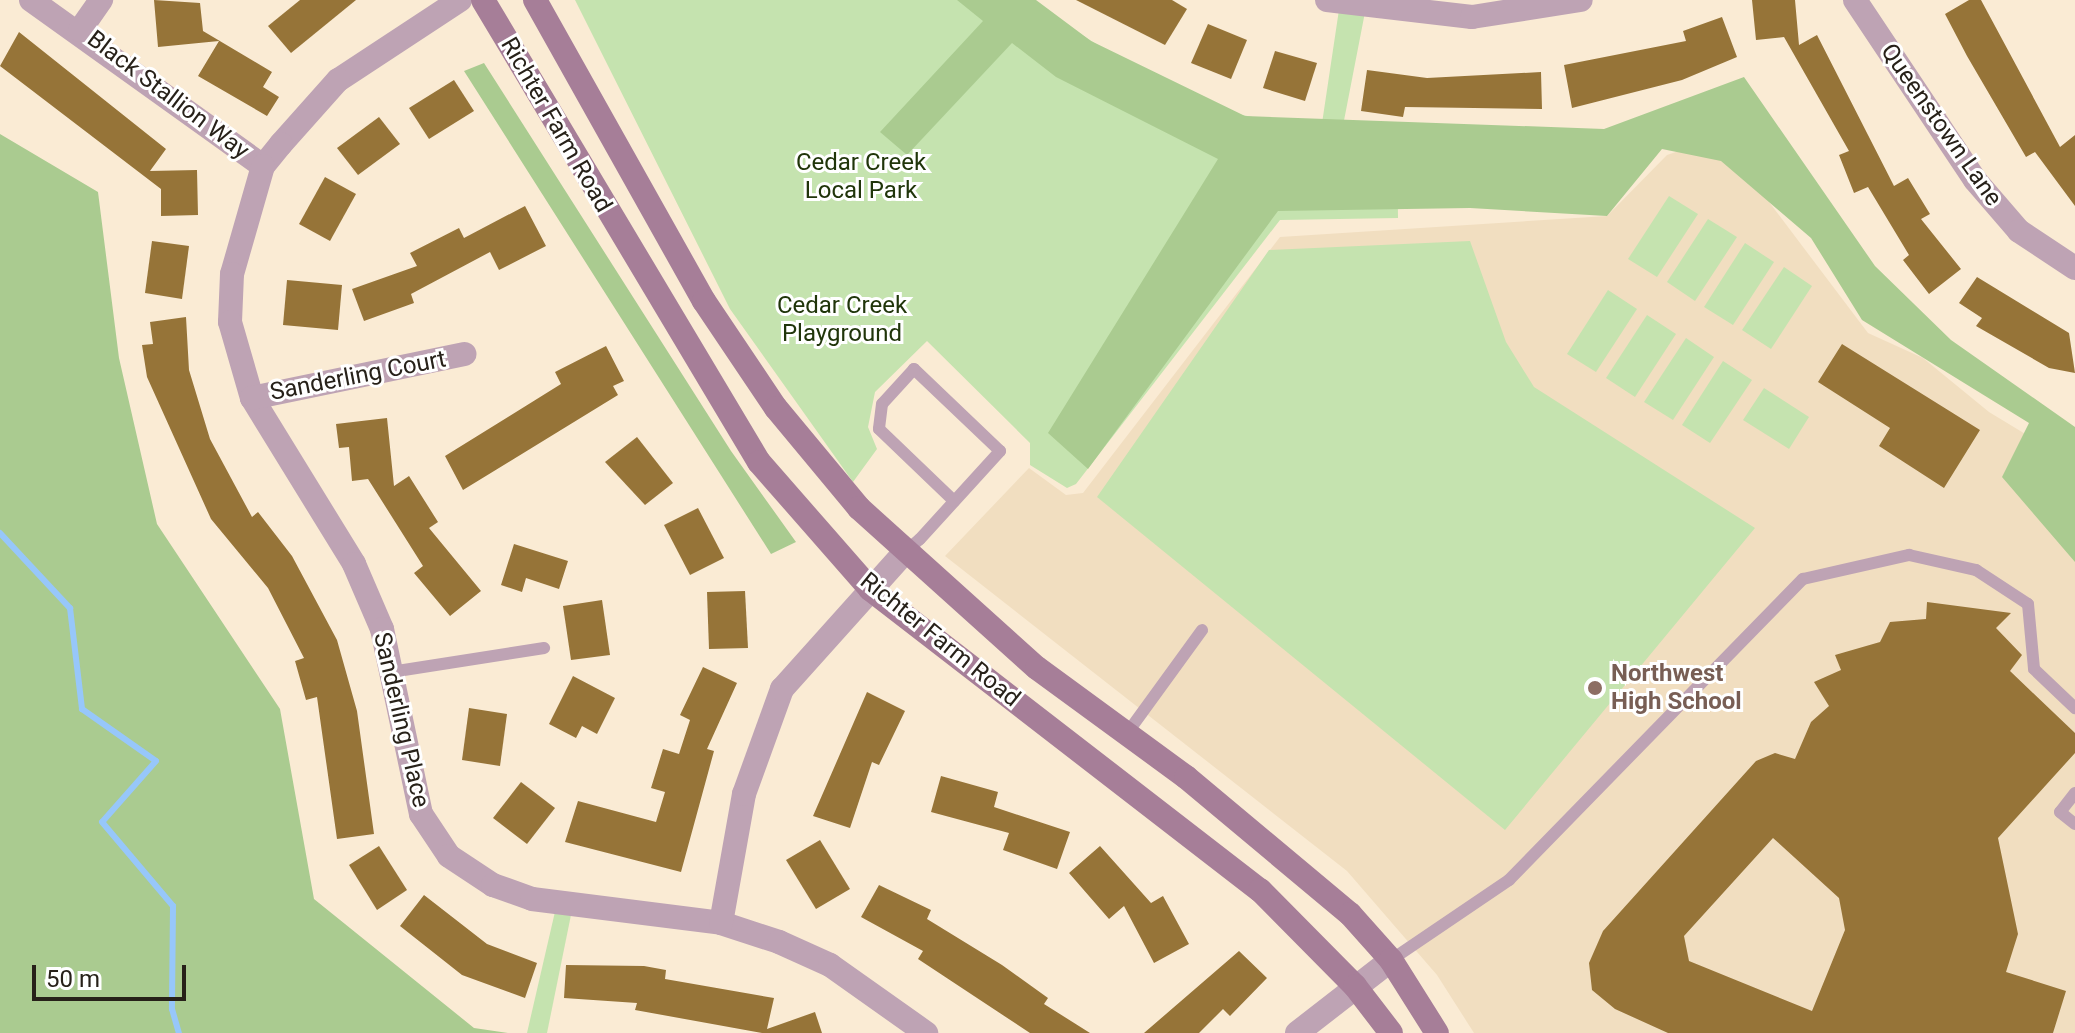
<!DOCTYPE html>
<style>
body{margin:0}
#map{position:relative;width:2075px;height:1033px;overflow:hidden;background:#faebd4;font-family:Roboto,sans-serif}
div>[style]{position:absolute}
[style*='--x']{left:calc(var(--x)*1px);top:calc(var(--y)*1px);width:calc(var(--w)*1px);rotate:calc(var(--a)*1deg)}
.built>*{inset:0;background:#f1dec0}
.green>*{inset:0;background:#c5e3af}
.forest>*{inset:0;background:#aacb90}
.stream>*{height:6px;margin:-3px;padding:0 3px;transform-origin:3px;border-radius:3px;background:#97c7fa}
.building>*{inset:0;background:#967438}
.service>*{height:12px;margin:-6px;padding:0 6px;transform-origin:6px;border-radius:6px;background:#bea3b4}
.minor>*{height:24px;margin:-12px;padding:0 12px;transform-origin:12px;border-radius:12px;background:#bea3b4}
.secondary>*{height:24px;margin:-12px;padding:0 12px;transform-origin:12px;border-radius:12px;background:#a67e98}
.dots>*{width:22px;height:22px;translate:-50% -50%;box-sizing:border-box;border:4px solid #fff;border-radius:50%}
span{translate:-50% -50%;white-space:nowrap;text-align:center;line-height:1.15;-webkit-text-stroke:6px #fff;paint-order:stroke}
.street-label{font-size:24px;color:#272119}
.park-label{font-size:24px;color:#20350a}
.education-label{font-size:24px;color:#785e54;font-weight:700}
.left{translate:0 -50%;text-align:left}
.scale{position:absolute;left:32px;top:965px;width:154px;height:36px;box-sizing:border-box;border:4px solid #272119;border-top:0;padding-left:10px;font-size:24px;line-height:28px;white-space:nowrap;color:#272119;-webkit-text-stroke:6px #fff;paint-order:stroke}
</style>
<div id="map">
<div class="built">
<div style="clip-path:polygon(1720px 137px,1868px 333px,1923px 358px,1989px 412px,2075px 464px,2075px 1033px,1474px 1033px,1437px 975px,1347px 871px,945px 556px,1029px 468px,1066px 495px,1083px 493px,1280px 237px,1607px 216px,1667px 155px)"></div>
</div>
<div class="green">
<div style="clip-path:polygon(575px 0,1027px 0,1104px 49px,1237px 114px,1321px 130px,1340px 3px,1366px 7px,1341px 136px,1397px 136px,1398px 218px,1280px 220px,1076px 484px,1067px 488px,1030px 465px,1030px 443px,927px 341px,875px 392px,868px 427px,877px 449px,853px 482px,730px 309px)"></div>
<div style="clip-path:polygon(1669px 196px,1698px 214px,1657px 277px,1628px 259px)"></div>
<div style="clip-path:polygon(1708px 219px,1737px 237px,1695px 301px,1667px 282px)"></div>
<div style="clip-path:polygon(1470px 241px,1506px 342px,1534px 387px,1755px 528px,1505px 830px,1097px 497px,1269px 250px)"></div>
<div style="clip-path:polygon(1745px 243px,1774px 262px,1733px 325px,1704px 307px)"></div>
<div style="clip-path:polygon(1784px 267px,1812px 286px,1771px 349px,1742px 330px)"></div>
<div style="clip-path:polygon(1608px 290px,1637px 309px,1596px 372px,1567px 354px)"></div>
<div style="clip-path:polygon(1647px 315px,1676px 334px,1635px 397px,1606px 378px)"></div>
<div style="clip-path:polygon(1686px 338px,1714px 357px,1673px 420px,1644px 402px)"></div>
<div style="clip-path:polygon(1723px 361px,1752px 380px,1710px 443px,1682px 425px)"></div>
<div style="clip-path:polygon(1764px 388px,1809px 417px,1789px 449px,1743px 420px)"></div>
<div style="clip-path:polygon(557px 903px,573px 905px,547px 1033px,527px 1033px)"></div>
</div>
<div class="forest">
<div style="clip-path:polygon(957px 0,1036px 0,1091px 41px,1245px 116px,1604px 129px,1744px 77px,1875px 266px,1951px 340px,2075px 427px,2075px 562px,2002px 477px,2029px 423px,1862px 320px,1811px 238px,1721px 161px,1662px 149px,1607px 216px,1470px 208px,1278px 211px,1088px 469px,1048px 433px,1218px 159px,1056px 77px,1012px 43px,907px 155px,880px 132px,983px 21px)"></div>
<div style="clip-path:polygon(484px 63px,731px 451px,796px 542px,771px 554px,464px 71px)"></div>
<div style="clip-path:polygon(0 134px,98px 192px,119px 358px,157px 524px,280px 709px,314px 899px,474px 1028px,508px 1033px,0 1033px)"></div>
</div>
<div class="stream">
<div style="--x:0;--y:533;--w:103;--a:47"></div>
<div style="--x:70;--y:608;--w:102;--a:83.2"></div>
<div style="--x:82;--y:709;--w:90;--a:35.1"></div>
<div style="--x:156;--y:761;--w:81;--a:131.5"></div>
<div style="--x:102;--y:822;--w:110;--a:49.8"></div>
<div style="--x:173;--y:906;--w:103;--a:90.6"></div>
<div style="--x:172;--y:1009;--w:25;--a:74"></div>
</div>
<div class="building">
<div style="clip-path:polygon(154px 0,200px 3px,203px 31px,272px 72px,263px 87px,279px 97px,267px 116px,198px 76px,219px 41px,158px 47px)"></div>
<div style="clip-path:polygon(300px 0,356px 0,291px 53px,268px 26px)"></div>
<div style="clip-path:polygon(1076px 0,1172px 0,1187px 9px,1165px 45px)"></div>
<div style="clip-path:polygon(1752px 0,1795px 0,1799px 45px,1817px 35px,1894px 186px,1908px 178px,1930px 214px,1921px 219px,1961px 269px,1929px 294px,1903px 260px,1909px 255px,1868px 187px,1854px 193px,1839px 155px,1849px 151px,1784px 37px,1756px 40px)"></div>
<div style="clip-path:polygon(1969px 0,1981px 0,2060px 147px,2075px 135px,2075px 206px,2035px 152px,2026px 157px,1967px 56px,1945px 14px)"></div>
<div style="clip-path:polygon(1722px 17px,1737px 57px,1682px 80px,1572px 108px,1564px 65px,1686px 41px,1683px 31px)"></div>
<div style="clip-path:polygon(1208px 24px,1247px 40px,1231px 79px,1191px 63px)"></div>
<div style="clip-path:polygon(19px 32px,166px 149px,150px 171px,197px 170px,198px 215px,161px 216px,161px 189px,0 66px)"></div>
<div style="clip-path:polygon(1275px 51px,1317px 63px,1305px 101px,1263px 88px)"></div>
<div style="clip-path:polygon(1367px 70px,1427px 78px,1541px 72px,1542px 109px,1405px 107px,1403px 117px,1361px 111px)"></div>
<div style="clip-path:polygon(454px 80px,474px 111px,429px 139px,409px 108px)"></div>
<div style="clip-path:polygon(379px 117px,400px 144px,358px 175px,337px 148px)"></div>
<div style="clip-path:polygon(325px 177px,356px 194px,330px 241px,299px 224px)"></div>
<div style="clip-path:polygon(525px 206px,546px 246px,499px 270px,490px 252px,411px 294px,414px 303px,364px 321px,352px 289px,417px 266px,410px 253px,459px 228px,464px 238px)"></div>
<div style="clip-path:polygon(152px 241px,189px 246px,182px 299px,145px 293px)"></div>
<div style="clip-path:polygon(1977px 277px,2069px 333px,2075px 373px,2049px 368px,1976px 326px,1982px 318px,1959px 303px)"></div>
<div style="clip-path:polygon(287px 280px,342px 285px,338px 330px,283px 325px)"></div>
<div style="clip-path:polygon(186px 317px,189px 370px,210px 439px,252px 517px,258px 512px,292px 556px,337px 640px,357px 711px,374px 834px,337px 839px,317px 697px,306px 700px,295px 661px,304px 658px,268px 588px,211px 519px,147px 377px,142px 345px,153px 344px,150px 322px)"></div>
<div style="clip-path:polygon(1842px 344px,1980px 430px,1944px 488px,1879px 446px,1890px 428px,1818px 382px)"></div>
<div style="clip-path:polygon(606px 346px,624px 381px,613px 386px,618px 395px,463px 490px,445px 456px,561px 384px,555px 372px)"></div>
<div style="clip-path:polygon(387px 418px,394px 486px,409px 476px,438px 522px,429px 528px,481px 591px,450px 616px,414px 573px,423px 566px,368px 479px,352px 481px,349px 447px,339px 448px,336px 424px)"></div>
<div style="clip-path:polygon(637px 437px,673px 483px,645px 505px,605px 462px)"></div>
<div style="clip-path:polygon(698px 508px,724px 558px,690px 575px,664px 525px)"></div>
<div style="clip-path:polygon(514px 544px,568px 561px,559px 589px,526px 578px,522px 592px,501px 585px)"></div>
<div style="clip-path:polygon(745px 591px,748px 648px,709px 649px,707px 592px)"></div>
<div style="clip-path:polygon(602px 600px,610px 655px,571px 660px,563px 606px)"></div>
<div style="clip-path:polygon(evenodd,1927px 602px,2011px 613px,1996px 628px,2022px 655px,2010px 671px,2075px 733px,2075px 753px,1998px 838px,2018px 934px,2006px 972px,2066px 991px,2053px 1033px,1668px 1033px,1615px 1009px,1592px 990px,1589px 963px,1603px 931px,1756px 761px,1775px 753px,1795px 759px,1811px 722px,1829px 706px,1814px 682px,1841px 670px,1835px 655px,1880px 642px,1890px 622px,1926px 619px,1927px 602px,1773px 838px,1839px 898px,1845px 930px,1812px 1011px,1689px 961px,1684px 936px,1773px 838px)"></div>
<div style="clip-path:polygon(703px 667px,737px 683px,707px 749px,714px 751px,681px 872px,565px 842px,578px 801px,656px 822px,665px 792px,651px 788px,663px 749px,679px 754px,690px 720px,680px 715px)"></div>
<div style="clip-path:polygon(573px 676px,615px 698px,597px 734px,582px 726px,576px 738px,549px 724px)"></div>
<div style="clip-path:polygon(867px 692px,905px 711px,879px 765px,872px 762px,850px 828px,813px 816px)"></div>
<div style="clip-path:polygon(469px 708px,507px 714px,500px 766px,462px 760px)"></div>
<div style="clip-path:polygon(941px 776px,998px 792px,994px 807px,1070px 832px,1057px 869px,1003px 850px,1009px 833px,931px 812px)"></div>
<div style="clip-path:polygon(521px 782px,555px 808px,527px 844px,493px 818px)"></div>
<div style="clip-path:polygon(820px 840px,850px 889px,816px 909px,786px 860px)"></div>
<div style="clip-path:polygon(379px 846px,407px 890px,377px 910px,349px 865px)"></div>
<div style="clip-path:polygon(1100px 846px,1151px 903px,1163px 896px,1189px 944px,1154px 963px,1124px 906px,1109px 919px,1069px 873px)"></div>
<div style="clip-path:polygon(879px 885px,931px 910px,927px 919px,1002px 965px,1048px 998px,1044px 1004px,1090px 1033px,1030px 1033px,918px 959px,923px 951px,861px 917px)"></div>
<div style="clip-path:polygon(424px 895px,487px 944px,537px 963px,525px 998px,462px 975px,400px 926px)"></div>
<div style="clip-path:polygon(1239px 951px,1267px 978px,1230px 1016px,1223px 1009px,1199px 1033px,1144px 1033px)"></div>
<div style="clip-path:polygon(566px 965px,644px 966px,666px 970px,665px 979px,774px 998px,767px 1029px,815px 1012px,822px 1033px,762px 1033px,635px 1010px,637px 1003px,564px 998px)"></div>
</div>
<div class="service">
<div style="--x:906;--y:551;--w:18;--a:-41"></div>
<div style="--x:920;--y:539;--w:119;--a:-47.7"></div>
<div style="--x:1000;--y:451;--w:119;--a:-136.4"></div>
<div style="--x:914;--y:369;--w:47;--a:132.4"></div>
<div style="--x:882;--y:404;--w:25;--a:97"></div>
<div style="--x:879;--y:429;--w:104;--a:43.8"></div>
<div style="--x:391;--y:672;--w:155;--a:-8.9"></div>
<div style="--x:1128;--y:732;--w:126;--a:-54"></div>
<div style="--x:2075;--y:793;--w:24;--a:128"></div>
<div style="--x:2060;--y:812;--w:19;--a:39"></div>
<div style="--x:1391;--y:960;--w:143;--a:-34.1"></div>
<div style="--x:1509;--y:880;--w:421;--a:-45.7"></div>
<div style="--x:1803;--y:579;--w:109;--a:-12.8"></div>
<div style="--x:1909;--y:555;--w:69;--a:12.6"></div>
<div style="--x:1976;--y:570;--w:62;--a:33.2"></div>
<div style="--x:2028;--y:604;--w:65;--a:84.7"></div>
<div style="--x:2034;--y:669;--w:57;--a:43.6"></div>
</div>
<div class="minor">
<div style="--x:31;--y:0;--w:285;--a:35.6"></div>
<div style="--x:460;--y:0;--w:146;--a:146.7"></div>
<div style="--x:338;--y:80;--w:86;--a:131.7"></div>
<div style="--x:281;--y:144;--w:28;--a:129"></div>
<div style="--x:263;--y:166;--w:112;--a:106"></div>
<div style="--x:232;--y:274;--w:48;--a:92.4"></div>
<div style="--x:230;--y:322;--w:79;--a:73.9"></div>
<div style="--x:252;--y:398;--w:195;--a:58.4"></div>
<div style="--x:354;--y:564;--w:71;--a:66.7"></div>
<div style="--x:382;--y:629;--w:189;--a:78.1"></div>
<div style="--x:421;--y:814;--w:50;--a:56.3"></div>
<div style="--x:449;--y:856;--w:53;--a:33.4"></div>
<div style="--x:493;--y:885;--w:41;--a:19.7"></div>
<div style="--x:532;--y:899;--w:191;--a:7.2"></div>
<div style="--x:721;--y:923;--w:61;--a:18.1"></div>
<div style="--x:779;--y:942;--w:56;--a:24.3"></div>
<div style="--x:830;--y:965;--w:118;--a:35.3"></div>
<div style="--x:1327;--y:0;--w:146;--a:6.7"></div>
<div style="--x:1472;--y:17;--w:110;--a:-8.9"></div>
<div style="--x:1855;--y:0;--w:216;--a:56.3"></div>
<div style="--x:1975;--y:180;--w:67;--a:49.2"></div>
<div style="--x:2019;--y:231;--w:67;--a:33.5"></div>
<div style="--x:80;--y:30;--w:37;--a:-55"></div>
<div style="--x:252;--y:398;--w:217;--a:-11.7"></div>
<div style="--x:721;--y:923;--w:131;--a:-79.9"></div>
<div style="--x:744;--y:794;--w:112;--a:-70.1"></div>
<div style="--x:782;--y:689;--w:186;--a:-48.1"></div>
<div style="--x:1297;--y:1033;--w:119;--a:-37.8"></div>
</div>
<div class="secondary">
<div style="--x:483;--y:0;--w:538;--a:59.15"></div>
<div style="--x:759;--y:462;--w:169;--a:48.8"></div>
<div style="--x:870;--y:589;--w:493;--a:37.7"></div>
<div style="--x:1260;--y:890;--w:135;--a:45.3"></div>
<div style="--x:1355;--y:986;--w:59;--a:52.5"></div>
<div style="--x:535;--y:0;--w:345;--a:60.7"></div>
<div style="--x:704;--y:301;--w:129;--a:56.1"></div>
<div style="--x:776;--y:408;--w:130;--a:50.3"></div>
<div style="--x:859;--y:508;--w:239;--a:42"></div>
<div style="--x:1037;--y:668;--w:185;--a:36.2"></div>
<div style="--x:1186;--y:777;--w:214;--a:39.9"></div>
<div style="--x:1350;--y:914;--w:62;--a:48.3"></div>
<div style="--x:1391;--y:960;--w:86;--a:57.8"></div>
</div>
<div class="dots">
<div style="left:1595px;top:688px;background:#8d6e63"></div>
</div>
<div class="street-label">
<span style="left:168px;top:95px;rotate:37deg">Black Stallion Way</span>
<span style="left:556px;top:125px;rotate:60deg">Richter Farm Road</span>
<span style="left:1941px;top:125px;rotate:55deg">Queenstown Lane</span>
<span style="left:358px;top:376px;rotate:-11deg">Sanderling Court</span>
<span style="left:940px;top:640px;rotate:39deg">Richter Farm Road</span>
<span style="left:401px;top:720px;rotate:77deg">Sanderling Place</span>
</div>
<div class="park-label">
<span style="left:861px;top:177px">Cedar Creek<br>Local Park</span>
<span style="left:842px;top:320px">Cedar Creek<br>Playground</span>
</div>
<div class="education-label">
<span class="left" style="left:1611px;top:688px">Northwest<br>High School</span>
</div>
<div class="scale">50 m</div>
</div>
